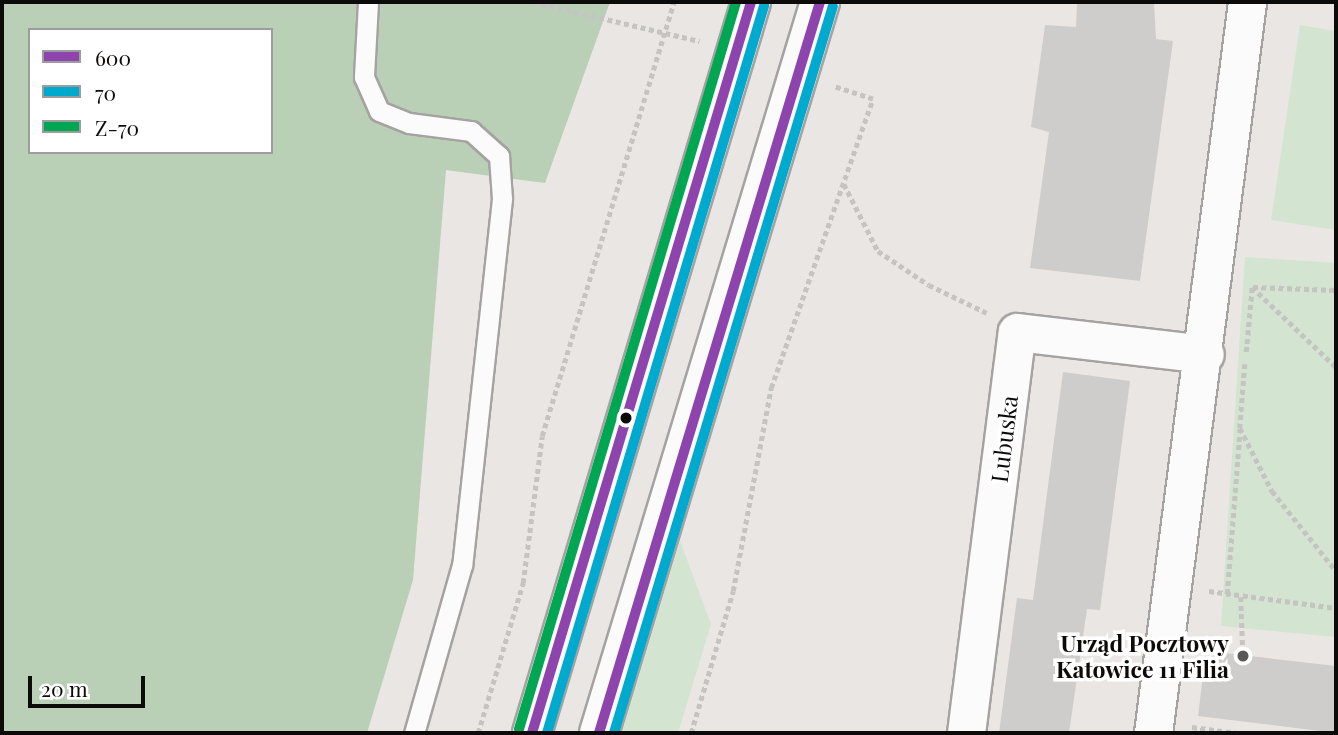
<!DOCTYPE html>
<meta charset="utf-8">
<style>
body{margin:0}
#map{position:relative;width:1338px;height:735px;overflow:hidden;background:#eae6e4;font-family:"Playfair Display",serif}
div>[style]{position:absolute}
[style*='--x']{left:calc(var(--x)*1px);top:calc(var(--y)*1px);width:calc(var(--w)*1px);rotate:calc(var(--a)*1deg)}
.green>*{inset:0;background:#d3e4d0}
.forest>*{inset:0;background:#b9cfb6}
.building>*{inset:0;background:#cfcdcb}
.path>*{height:4.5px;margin-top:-2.25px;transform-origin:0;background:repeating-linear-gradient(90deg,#c5c4c2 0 5px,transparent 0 8.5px)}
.roads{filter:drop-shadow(2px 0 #a5a2a1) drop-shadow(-2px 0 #a5a2a1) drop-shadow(0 2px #a5a2a1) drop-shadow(0 -2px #a5a2a1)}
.service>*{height:19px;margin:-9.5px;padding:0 9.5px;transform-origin:9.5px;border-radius:9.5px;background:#fcfbfb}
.minor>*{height:37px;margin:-18.5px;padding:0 18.5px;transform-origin:18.5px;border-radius:18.5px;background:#fcfbfb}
.tertiary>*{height:38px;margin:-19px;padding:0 19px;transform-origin:19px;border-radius:19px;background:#fcfbfb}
.bus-1>*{height:10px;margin:-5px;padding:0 5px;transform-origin:5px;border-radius:5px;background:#8e44ad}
.bus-2>*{height:10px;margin:-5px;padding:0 5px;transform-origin:5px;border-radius:5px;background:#00a9ce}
.bus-3>*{height:10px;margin:-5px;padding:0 5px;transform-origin:5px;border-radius:5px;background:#00a651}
.dots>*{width:19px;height:19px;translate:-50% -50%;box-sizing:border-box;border:4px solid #fff;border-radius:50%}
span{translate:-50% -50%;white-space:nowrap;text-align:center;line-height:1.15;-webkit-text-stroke:7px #fff;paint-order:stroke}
.street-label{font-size:23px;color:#0d0b0a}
.poi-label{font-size:23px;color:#0d0b0a;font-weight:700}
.right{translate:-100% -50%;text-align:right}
.frame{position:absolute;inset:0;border:4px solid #0d0b0a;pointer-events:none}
.legend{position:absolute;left:28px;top:28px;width:245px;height:126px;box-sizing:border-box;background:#fff;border:2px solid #9e9d9d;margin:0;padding:9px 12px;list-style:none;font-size:21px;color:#0d0b0a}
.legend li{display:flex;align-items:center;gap:14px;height:35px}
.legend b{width:35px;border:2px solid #9e9d9d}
.scale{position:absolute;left:28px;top:676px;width:117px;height:32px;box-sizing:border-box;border:4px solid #0d0b0a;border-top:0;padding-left:9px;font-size:21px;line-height:24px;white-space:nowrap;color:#0d0b0a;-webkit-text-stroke:5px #fff;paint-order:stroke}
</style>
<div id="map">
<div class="green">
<div style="clip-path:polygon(1300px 25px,1336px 31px,1336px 230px,1271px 220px)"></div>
<div style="clip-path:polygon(1245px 257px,1336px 263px,1336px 637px,1221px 626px)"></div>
<div style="clip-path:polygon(680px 541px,711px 624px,678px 733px,622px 733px)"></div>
</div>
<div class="forest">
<div style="clip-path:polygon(evenodd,2px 2px,610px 2px,545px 183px,446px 170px,413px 580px,367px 733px,2px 733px,2px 2px,30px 30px,271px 30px,271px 152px,30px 152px,30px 30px)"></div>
</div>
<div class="building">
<div style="clip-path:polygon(1154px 2px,1156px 39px,1173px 41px,1140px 281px,1030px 268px,1049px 132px,1031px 127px,1045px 25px,1076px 27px,1077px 4px)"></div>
<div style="clip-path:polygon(1063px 372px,1130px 381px,1100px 610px,1087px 609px,1069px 733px,999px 733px,1017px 598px,1033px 600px)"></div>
<div style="clip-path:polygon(1206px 651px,1336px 666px,1336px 733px,1198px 716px)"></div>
</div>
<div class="path">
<div style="--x:533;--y:2;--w:171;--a:13.2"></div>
<div style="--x:844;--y:184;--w:75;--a:63.1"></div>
<div style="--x:878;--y:251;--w:61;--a:33.7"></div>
<div style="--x:929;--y:285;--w:64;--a:25.8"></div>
<div style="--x:1253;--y:287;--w:83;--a:2.1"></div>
<div style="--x:1246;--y:352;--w:65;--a:-84.7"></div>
<div style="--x:1252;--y:287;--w:116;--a:43.6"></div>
<div style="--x:1245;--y:364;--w:64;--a:94.5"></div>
<div style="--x:1240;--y:428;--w:71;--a:63.1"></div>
<div style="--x:1272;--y:491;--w:102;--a:51.3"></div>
<div style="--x:1209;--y:591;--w:128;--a:7.6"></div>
<div style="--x:1227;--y:594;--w:166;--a:-85.5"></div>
<div style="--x:1241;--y:597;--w:58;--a:88"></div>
<div style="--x:1192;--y:727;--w:46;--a:7.4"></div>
<div style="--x:478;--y:733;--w:157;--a:-73.3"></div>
<div style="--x:523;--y:583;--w:148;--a:-82.6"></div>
<div style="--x:542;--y:436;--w:454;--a:-73.1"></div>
<div style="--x:691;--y:733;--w:148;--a:-73.5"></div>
<div style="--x:733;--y:591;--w:207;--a:-79.4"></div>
<div style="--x:771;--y:388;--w:306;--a:-70.6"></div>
<div style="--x:873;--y:99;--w:42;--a:-162"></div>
</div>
<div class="roads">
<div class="service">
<div style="--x:368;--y:2;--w:75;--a:93.1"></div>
<div style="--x:364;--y:77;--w:37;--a:66"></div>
<div style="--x:379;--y:111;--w:32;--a:22"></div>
<div style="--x:409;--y:123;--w:63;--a:7.4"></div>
<div style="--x:471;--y:131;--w:38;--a:42"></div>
<div style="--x:499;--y:156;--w:43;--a:86"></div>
<div style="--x:502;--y:199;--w:368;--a:96.2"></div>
<div style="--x:462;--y:565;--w:175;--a:105.9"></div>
</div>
<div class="minor">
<div style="--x:966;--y:733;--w:404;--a:-82.8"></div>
<div style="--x:1017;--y:332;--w:189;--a:6.7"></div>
<div style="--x:1153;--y:733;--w:737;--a:-82.67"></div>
</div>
<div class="tertiary">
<div style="--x:532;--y:733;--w:763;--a:-73.32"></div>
<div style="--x:599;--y:733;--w:764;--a:-73.18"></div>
</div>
</div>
<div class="bus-1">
<div style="--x:532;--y:733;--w:763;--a:-73.32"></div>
<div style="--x:599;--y:733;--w:764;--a:-73.18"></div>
</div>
<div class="bus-2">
<div style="--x:547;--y:733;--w:759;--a:-73.38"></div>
<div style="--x:614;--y:733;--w:759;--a:-73.24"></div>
</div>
<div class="bus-3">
<div style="--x:519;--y:729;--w:759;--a:-73.38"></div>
</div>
<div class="dots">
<div style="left:626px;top:418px;background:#0d0b0a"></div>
<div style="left:1243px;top:656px;background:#5a5856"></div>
</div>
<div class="street-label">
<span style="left:1004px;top:439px;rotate:-83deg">Lubuska</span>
</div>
<div class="poi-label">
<span class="right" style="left:1229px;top:656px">Urząd Pocztowy<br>Katowice 11 Filia</span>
</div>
<div class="frame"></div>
<ul class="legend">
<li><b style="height:9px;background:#8e44ad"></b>600</li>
<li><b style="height:9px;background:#00a9ce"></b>70</li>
<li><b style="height:9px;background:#00a651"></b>Z-70</li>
</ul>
<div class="scale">20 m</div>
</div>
